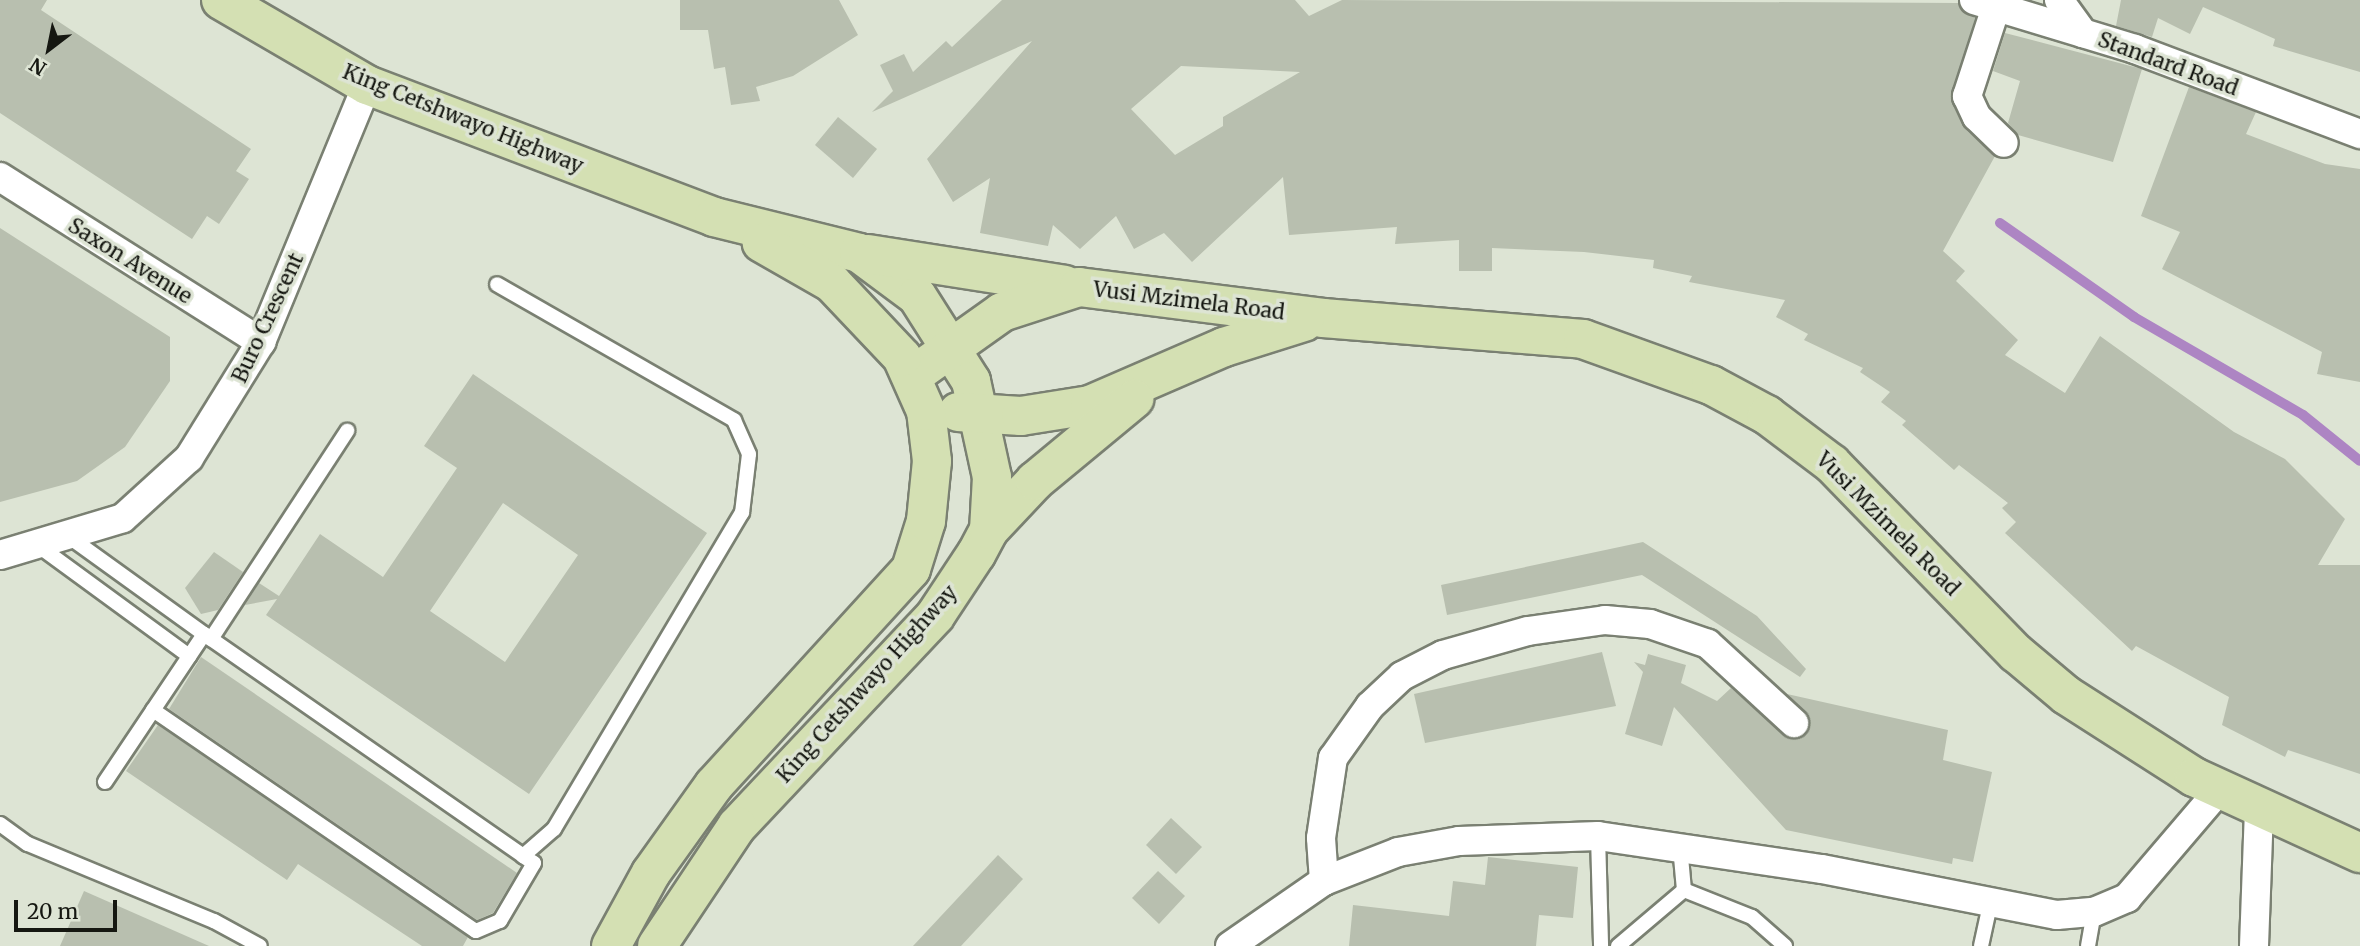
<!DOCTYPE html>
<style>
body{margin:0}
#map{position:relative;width:2360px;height:946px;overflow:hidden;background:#dde4d4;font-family:Merriweather,serif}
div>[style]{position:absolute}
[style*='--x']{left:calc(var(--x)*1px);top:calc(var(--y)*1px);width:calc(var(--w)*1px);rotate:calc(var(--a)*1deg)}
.stream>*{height:10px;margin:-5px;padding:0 5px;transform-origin:5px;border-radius:5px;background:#ad85c3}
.building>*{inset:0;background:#b8bfaf}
.roads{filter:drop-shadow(2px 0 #7a8072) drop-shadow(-2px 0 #7a8072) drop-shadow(0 2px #7a8072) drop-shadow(0 -2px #7a8072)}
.service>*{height:14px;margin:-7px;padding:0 7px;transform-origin:7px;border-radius:7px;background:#fff}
.minor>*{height:28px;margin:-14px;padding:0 14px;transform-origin:14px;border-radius:14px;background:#fff}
.secondary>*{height:38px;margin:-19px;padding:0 19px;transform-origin:19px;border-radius:19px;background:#d4e0b3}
span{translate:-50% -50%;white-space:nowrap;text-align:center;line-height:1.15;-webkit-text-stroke:7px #dde4d4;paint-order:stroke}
.street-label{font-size:21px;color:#151711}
.north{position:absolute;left:14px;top:14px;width:70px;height:70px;-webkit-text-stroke:5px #dde4d4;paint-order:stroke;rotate:212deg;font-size:19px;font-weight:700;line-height:28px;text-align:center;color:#151711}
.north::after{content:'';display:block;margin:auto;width:24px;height:32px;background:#151711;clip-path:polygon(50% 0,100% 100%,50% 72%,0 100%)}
.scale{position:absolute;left:14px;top:900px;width:103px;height:32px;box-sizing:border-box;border:4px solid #151711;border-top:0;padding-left:9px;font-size:21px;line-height:24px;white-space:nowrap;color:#151711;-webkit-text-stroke:5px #dde4d4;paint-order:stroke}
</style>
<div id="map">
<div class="stream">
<div style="--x:2000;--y:223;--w:164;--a:35"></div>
<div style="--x:2134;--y:317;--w:195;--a:30.1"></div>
<div style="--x:2303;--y:415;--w:73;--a:38.9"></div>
</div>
<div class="building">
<div style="clip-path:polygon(0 0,47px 0,41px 10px,251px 149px,236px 171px,249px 179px,219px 224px,207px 216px,192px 239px,0 113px)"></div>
<div style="clip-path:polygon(680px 0,839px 0,858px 35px,793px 76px,756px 87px,760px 101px,731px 105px,725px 67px,714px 69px,708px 30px,680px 30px)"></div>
<div style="clip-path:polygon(evenodd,1002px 0,1295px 0,1309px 16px,1342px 0,1958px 3px,1975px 18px,1952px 102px,1965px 129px,1995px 156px,1943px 251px,1965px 271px,1956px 281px,2018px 340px,2005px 355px,2065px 393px,2100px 336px,2234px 432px,2285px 459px,2345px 519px,2318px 565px,2360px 565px,2360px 774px,2288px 750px,2285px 757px,2222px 725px,2229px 697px,2136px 646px,2132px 651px,2005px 533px,2016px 522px,2002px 508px,2008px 503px,1959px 465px,1954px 470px,1902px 425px,1906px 421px,1881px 402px,1890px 392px,1860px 372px,1863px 368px,1804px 340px,1808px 334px,1776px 317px,1785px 300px,1689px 282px,1692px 276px,1653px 268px,1654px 260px,1584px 252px,1492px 248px,1492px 271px,1459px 271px,1459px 240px,1395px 244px,1397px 227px,1289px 235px,1283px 177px,1192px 262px,1164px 233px,1134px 249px,1116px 216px,1080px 249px,1053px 225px,1048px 246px,980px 233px,990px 178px,953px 202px,927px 159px,1032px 41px,872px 112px,893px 91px,880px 65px,904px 54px,913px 72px,946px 41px,952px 47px,1002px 0,1181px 66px,1300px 72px,1223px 117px,1223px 126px,1175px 155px,1131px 109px,1181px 66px)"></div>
<div style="clip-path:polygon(2121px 0,2360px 0,2360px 72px,2273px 46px,2275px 39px,2203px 7px,2190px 34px,2158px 18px,2152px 37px,2116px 26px)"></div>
<div style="clip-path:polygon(2005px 33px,2142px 69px,2113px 162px,2018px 135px,2008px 123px,2020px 81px,1993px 71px)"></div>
<div style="clip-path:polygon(2189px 87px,2256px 112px,2246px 134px,2325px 164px,2360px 169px,2360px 382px,2317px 374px,2322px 352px,2162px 269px,2180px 232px,2141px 216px)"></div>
<div style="clip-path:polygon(838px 117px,877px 149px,853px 178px,815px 145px)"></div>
<div style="clip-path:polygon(0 228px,170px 337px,170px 381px,125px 447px,77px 481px,0 502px)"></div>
<div style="clip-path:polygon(evenodd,473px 374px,707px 533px,529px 794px,266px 615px,277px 599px,245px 605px,259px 583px,279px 596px,320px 534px,383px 577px,457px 468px,424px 446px,473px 374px,503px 503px,578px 555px,505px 662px,430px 611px,503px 503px)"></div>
<div style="clip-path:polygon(1643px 542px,1757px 616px,1806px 669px,1800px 677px,1642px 575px,1447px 615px,1441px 585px)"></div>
<div style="clip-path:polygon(214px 552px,243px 572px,218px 610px,201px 614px,185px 588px)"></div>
<div style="clip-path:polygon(1602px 652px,1616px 706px,1425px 743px,1414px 694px)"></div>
<div style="clip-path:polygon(1648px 654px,1686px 665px,1681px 683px,1717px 701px,1731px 688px,1790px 739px,1806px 735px,1810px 719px,1787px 694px,1948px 730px,1943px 760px,1992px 772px,1973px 862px,1953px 858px,1952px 864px,1786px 830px,1674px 707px,1662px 746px,1625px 734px,1643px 672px,1634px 662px,1645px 665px)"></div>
<div style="clip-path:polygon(201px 657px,517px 873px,493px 913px,477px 920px,169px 709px)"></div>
<div style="clip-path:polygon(158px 725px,468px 937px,463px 946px,422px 946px,298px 864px,287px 880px,126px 771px)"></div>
<div style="clip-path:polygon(1171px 818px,1202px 847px,1176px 874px,1146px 845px)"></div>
<div style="clip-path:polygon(998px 855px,1023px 879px,961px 946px,913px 946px)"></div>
<div style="clip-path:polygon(1488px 857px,1578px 867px,1573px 918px,1539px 915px,1536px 946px,1349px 946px,1353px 905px,1449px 916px,1453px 881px,1485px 885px)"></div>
<div style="clip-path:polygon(1158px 871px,1185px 896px,1159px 924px,1132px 898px)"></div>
<div style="clip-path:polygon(84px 891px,209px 946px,60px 946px)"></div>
</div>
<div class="roads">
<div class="service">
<div style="--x:68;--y:536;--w:168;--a:35.8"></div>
<div style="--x:36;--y:544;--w:190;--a:36.2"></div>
<div style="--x:211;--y:639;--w:249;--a:-56.8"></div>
<div style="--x:153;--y:710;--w:391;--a:34.4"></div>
<div style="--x:476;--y:931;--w:26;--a:-23"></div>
<div style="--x:500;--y:921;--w:67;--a:-59.6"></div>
<div style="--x:534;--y:863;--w:13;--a:-148"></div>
<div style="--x:523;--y:856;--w:41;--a:-41.1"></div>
<div style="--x:554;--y:829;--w:368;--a:-59.3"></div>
<div style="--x:742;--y:513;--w:59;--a:-83.2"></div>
<div style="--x:749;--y:454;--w:37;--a:-114"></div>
<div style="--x:734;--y:420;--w:273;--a:-150.2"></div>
<div style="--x:105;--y:782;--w:178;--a:-56.2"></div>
<div style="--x:204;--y:634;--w:389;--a:34.8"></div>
<div style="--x:0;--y:824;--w:34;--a:36"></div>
<div style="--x:28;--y:844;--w:201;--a:22.5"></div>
<div style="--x:214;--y:921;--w:52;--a:28.5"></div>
<div style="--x:1598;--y:836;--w:110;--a:88.4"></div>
<div style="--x:1680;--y:846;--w:44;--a:84.8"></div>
<div style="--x:1684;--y:890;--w:73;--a:21.7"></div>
<div style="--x:1752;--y:917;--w:44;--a:41.3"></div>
<div style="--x:1618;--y:946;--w:87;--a:-40.3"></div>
<div style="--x:1981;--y:946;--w:47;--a:-77.7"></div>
<div style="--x:2088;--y:946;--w:35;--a:-80"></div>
</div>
<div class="minor">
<div style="--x:1974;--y:0;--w:168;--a:16.9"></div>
<div style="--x:2135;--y:49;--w:241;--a:20.7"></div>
<div style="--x:2059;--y:0;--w:41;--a:54"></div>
<div style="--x:1996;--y:7;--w:94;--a:108"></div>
<div style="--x:1967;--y:96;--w:23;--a:65"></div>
<div style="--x:1977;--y:117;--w:37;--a:44"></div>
<div style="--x:0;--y:177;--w:309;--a:32.3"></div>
<div style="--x:0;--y:555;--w:128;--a:-16.7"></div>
<div style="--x:123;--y:518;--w:89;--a:-42.3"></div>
<div style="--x:189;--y:458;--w:137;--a:-58.2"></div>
<div style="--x:261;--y:342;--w:278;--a:-67.6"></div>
<div style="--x:1324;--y:881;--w:79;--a:-21.4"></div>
<div style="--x:1398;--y:852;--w:62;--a:-10.2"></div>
<div style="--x:1459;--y:841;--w:139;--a:-2.1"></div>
<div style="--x:1598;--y:836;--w:226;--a:8.4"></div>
<div style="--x:1822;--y:869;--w:239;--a:11.1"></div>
<div style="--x:2057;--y:915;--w:37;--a:-5"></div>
<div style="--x:2094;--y:912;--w:36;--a:-23"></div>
<div style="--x:2127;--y:898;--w:143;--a:-49.5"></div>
<div style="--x:1230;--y:946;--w:114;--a:-34.7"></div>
<div style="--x:1324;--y:881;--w:43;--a:-94"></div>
<div style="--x:1321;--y:838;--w:81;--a:-81.5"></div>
<div style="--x:1333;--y:758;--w:64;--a:-54.6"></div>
<div style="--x:1370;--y:706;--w:44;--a:-43.2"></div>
<div style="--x:1402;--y:676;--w:46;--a:-27.1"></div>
<div style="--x:1443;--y:655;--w:88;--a:-15.8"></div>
<div style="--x:1528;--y:631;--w:78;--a:-8.1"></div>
<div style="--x:1605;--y:620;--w:45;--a:5.1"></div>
<div style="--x:1650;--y:624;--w:61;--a:19"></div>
<div style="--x:1708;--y:644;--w:117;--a:42.6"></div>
<div style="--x:2254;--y:946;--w:137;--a:-87.9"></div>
</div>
<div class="secondary">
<div style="--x:221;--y:0;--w:169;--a:30.2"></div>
<div style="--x:367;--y:85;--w:371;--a:20.8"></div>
<div style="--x:714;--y:217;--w:149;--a:13.9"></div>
<div style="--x:859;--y:253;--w:72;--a:36.6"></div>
<div style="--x:917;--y:296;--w:101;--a:57.6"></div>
<div style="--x:971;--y:381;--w:98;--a:77.7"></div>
<div style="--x:992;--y:477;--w:53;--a:93.2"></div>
<div style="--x:989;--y:530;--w:27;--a:118"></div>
<div style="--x:976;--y:554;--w:74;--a:123.5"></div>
<div style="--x:935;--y:616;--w:289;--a:133.3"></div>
<div style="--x:737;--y:826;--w:144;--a:123.7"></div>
<div style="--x:868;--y:254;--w:199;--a:8.9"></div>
<div style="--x:912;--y:376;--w:110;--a:-35.4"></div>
<div style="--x:1002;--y:312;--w:81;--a:-18"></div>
<div style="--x:1079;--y:287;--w:246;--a:7.2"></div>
<div style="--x:1323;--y:318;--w:261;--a:4.6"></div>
<div style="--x:1583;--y:339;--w:136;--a:19.8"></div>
<div style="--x:1711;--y:385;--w:64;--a:28.2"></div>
<div style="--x:1767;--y:415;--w:81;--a:37"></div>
<div style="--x:1832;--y:464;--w:264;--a:45.8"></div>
<div style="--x:2016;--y:653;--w:65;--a:40"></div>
<div style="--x:2066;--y:695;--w:152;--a:32.6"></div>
<div style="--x:2194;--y:777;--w:183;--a:24.6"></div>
<div style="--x:958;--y:412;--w:63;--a:3.6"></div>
<div style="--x:1021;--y:416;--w:70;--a:-9.1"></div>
<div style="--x:1090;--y:405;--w:146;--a:-23.4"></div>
<div style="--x:1224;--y:347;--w:84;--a:-17.4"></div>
<div style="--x:989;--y:530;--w:67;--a:-46.8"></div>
<div style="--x:1035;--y:481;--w:129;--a:-39.6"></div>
<div style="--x:611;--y:946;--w:83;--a:-61.3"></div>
<div style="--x:651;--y:873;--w:108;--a:-54.4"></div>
<div style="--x:714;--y:785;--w:292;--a:-47.6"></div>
<div style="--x:911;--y:569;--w:50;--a:-72.6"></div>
<div style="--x:926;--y:521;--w:60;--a:-84.3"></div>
<div style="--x:932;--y:461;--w:50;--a:-96.8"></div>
<div style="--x:926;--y:411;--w:59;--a:-114"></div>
<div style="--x:902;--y:357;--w:102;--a:-133.4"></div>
<div style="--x:832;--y:283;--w:81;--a:-150.3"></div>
</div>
</div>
<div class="street-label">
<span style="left:2168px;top:64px;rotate:20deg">Standard Road</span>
<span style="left:463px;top:119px;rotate:22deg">King Cetshwayo Highway</span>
<span style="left:130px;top:261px;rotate:32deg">Saxon Avenue</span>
<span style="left:1189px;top:301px;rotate:7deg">Vusi Mzimela Road</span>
<span style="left:268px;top:318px;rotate:-65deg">Buro Crescent</span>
<span style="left:1888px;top:524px;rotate:45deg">Vusi Mzimela Road</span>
<span style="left:867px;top:684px;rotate:-48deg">King Cetshwayo Highway</span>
</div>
<div class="north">N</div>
<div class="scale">20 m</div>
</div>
